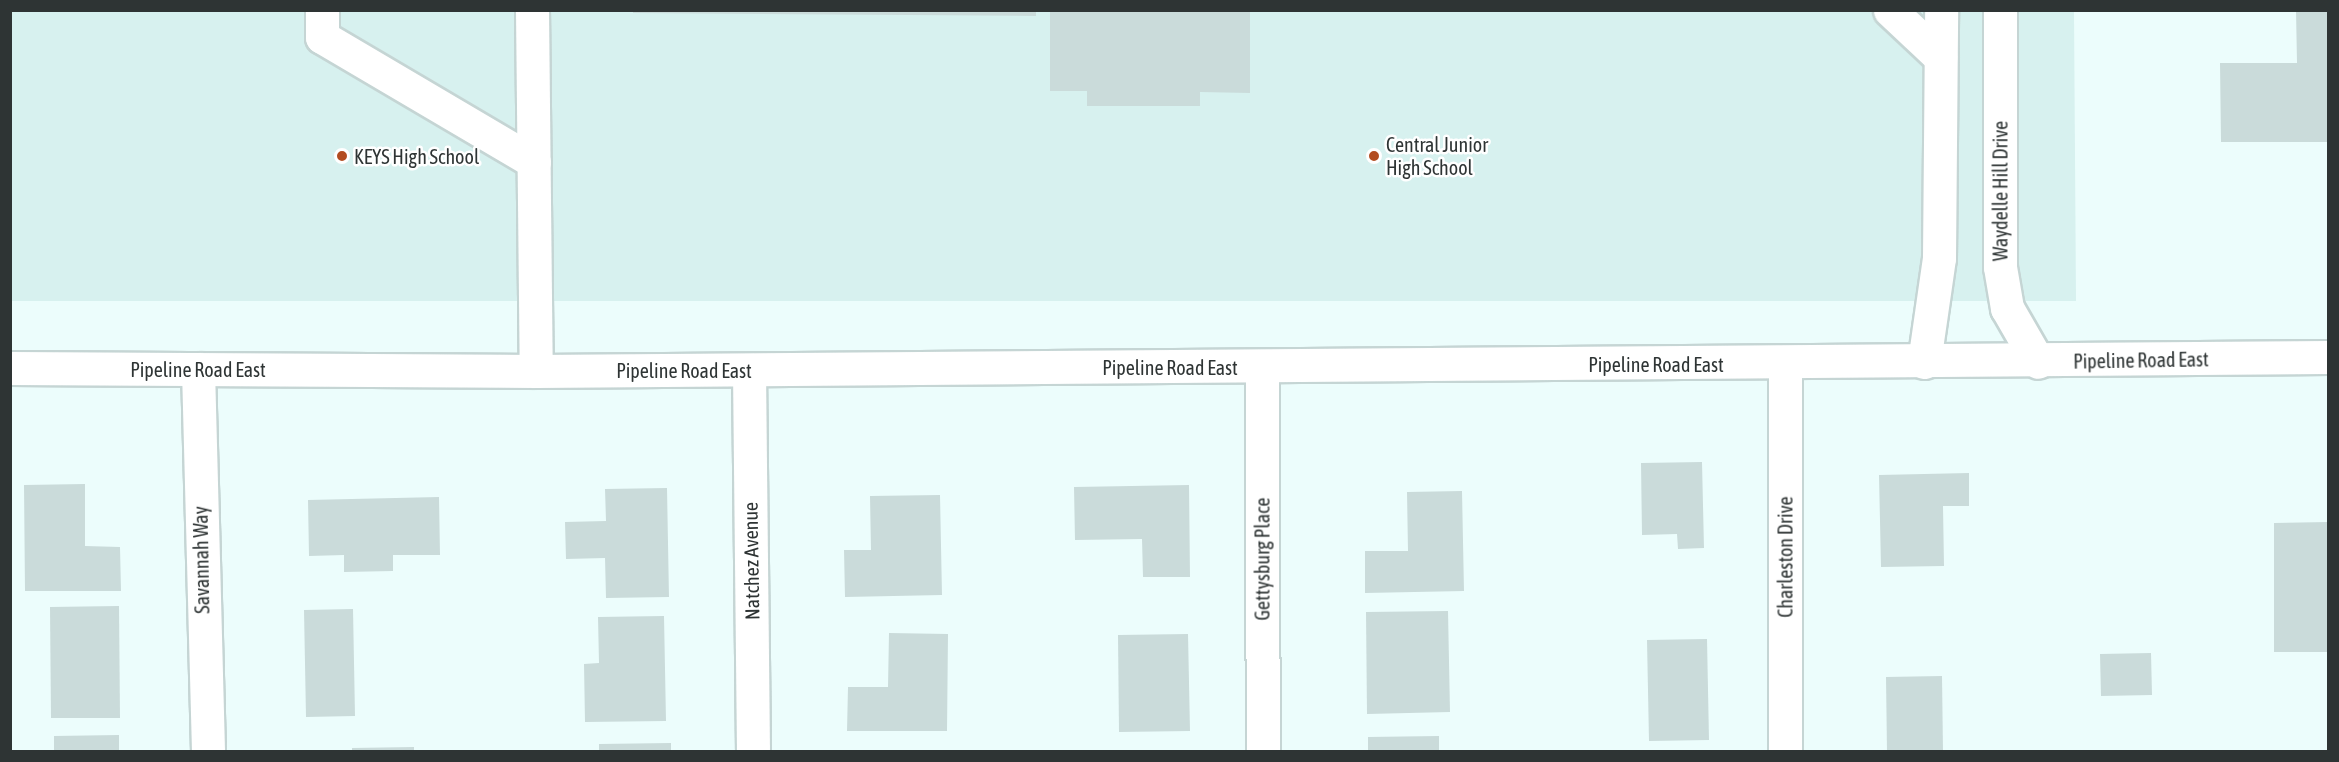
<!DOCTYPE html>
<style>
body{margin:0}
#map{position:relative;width:2339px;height:762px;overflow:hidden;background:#ecfdfc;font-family:"Asap Condensed",sans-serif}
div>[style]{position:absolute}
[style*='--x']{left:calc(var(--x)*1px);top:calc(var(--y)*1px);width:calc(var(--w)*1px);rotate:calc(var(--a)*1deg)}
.built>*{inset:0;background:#d7f1ef}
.building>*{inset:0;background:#cadbda}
.roads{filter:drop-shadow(2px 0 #c5d5d4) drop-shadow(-2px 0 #c5d5d4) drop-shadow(0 2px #c5d5d4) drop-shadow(0 -2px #c5d5d4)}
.minor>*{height:33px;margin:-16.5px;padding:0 16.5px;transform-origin:16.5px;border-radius:16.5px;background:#fff}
.major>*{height:33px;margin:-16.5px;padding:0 16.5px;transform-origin:16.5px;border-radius:16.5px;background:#fff}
.dots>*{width:16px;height:16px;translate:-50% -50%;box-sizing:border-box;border:3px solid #fff;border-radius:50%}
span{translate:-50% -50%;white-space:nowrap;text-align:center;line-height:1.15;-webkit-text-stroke:5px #fff;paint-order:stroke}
.poi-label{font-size:20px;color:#2e3434}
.left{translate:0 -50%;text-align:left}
.street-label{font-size:20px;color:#2e3434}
.frame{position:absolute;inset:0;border:12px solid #2e3434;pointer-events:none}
</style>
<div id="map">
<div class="built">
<div style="clip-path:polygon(10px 11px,2074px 11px,2076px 301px,11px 301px)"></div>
</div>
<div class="building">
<div style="clip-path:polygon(633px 10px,1036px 10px,1036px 16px,633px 13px)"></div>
<div style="clip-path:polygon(1050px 10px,1250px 10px,1250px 93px,1200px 92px,1200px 106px,1087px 106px,1087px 91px,1050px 91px)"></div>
<div style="clip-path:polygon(2296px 10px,2328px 10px,2328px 142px,2221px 142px,2220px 63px,2297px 63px)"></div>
<div style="clip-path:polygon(1702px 462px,1704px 548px,1678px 549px,1677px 534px,1642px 535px,1641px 463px)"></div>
<div style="clip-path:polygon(1969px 473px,1969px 506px,1943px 506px,1944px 566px,1881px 567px,1879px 475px)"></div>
<div style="clip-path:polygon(85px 484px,85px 546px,120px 547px,121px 591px,25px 591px,24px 485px)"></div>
<div style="clip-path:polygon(1189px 485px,1190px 577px,1143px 577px,1142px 539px,1075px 540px,1074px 487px)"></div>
<div style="clip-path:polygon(667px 488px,669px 597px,606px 598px,605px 558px,566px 559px,565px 522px,606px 521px,605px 489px)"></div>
<div style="clip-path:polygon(1462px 491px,1464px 591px,1365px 593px,1365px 551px,1408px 551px,1407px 492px)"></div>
<div style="clip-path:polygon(940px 495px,942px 595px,845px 597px,844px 550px,871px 550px,870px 496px)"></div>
<div style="clip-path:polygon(439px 497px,440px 555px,393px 555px,393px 571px,344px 572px,344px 555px,309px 556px,308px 500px)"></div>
<div style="clip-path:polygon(2328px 522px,2328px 652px,2274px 652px,2274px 523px)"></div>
<div style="clip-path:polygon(119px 606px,120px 718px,51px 718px,50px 607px)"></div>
<div style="clip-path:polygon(353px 609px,355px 716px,306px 717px,304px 610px)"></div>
<div style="clip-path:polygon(1448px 611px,1450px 712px,1367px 714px,1366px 612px)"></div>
<div style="clip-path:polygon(664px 616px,666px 721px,585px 722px,584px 664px,599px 663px,598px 617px)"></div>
<div style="clip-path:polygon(889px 633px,948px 634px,947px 731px,847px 731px,848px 687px,888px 687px)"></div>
<div style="clip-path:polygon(1188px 634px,1190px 731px,1119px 732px,1118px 635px)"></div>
<div style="clip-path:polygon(1707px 639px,1709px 740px,1649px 741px,1647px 640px)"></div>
<div style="clip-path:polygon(2151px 653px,2152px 695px,2101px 696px,2100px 654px)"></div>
<div style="clip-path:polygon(1942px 676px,1943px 752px,1887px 752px,1886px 677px)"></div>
<div style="clip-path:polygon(119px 735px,119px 752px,54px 752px,54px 736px)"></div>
<div style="clip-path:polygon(1439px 736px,1439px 752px,1368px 752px,1368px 737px)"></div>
<div style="clip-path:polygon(671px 743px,671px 752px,599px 752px,599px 744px)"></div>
<div style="clip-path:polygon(414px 747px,414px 752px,352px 752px,352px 748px)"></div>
</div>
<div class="roads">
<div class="minor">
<div style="--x:322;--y:10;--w:27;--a:90"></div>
<div style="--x:322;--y:37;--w:246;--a:30.5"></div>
<div style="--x:532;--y:10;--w:361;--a:89.4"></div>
<div style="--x:1890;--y:10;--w:69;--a:43.2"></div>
<div style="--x:2000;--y:10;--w:257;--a:90"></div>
<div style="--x:2000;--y:267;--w:42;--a:80.3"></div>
<div style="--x:2007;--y:308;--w:62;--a:60.1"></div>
<div style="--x:1924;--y:362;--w:105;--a:-81.8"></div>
<div style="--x:1939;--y:258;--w:248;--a:-89.5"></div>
<div style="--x:1785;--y:363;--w:389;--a:90"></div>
<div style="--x:1262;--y:366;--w:386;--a:89.9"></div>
<div style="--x:198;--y:369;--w:383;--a:88.5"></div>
<div style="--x:749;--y:370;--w:382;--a:89.4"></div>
</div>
<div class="major">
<div style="--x:10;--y:368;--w:526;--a:0.33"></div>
<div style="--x:536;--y:371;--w:1792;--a:-0.45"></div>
</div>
</div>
<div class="dots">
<div style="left:342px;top:156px;background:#b24c20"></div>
<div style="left:1374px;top:156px;background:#b24c20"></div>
</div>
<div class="poi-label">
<span class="left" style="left:1386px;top:156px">Central Junior<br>High School</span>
<span class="left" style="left:354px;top:156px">KEYS High School</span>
</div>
<div class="street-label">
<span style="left:2000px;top:191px;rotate:-90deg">Waydelle Hill Drive</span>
<span style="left:2141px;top:360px;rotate:-1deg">Pipeline Road East</span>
<span style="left:1656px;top:364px">Pipeline Road East</span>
<span style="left:1170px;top:367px">Pipeline Road East</span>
<span style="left:198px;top:369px">Pipeline Road East</span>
<span style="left:684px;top:370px">Pipeline Road East</span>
<span style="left:1785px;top:557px;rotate:-90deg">Charleston Drive</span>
<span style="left:1262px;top:559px;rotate:-90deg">Gettysburg Place</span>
<span style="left:201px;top:560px;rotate:-91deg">Savannah Way</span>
<span style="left:751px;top:561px;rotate:-91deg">Natchez Avenue</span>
</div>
<div class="frame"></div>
</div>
